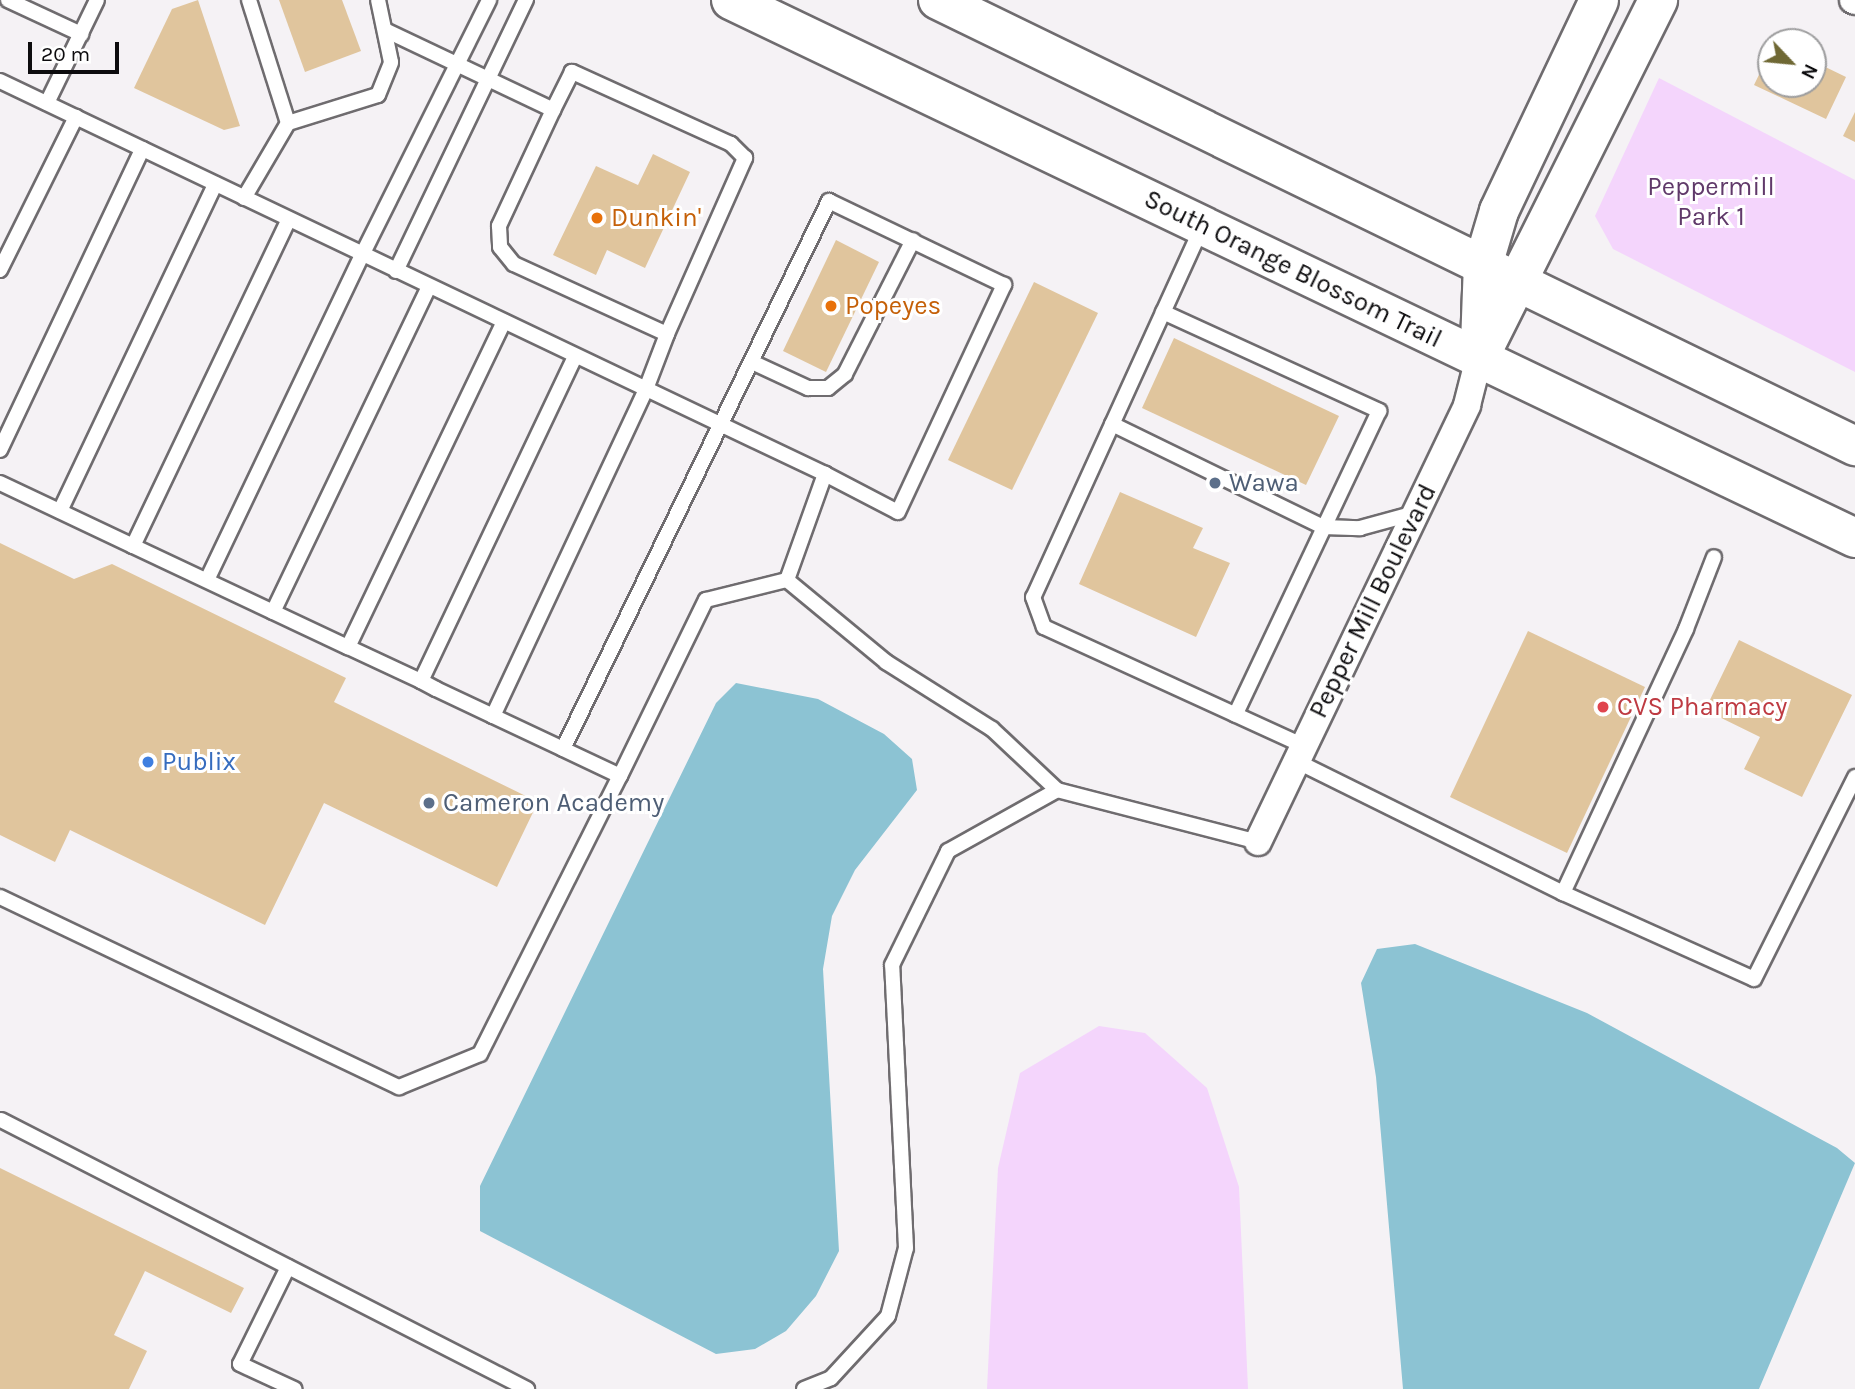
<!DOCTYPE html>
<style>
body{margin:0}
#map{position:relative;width:1855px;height:1389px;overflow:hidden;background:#f5f2f5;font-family:Karla,sans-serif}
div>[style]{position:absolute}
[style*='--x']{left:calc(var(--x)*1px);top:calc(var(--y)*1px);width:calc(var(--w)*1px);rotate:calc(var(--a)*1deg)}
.green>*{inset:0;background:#f4d5fc}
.water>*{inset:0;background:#8cc3d3}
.building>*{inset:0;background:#e0c59d}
.roads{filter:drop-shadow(2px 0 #6f6c6f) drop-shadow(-2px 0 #6f6c6f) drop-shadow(0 2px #6f6c6f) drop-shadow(0 -2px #6f6c6f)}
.lane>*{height:14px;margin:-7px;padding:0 7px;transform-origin:7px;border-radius:7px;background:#fff}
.street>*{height:26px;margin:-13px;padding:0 13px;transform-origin:13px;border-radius:13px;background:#fff}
.secondary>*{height:38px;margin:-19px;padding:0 19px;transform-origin:19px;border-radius:19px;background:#fff}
.primary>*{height:38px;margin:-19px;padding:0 19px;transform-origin:19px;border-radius:19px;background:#fff}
.dots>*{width:19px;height:19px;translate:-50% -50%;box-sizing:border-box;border:4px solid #fff;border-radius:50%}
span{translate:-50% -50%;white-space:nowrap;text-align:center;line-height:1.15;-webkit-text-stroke:6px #fff;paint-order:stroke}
.park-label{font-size:26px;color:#60396a}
.food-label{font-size:26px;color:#c56008}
.left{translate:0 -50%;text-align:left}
.street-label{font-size:26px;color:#0d0c0e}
.service-label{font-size:26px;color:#4e5e75}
.health-label{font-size:26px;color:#be3a42}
.shop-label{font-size:26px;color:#366cbe}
.north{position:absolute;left:1757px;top:28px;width:70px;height:70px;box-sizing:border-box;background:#fff;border:2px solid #9e9e9f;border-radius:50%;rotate:116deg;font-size:19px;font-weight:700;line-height:28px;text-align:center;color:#0d0c0e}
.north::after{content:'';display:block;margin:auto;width:24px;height:32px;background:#6f6834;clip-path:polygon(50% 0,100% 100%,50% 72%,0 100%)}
.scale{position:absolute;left:28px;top:42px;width:91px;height:32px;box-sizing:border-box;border:4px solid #0d0c0e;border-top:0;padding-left:9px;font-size:21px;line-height:24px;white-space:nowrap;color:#0d0c0e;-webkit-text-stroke:5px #fff;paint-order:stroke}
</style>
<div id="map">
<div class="green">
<div style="clip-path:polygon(1659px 78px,1855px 180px,1855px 372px,1613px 249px,1595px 216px)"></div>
<div style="clip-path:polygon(1099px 1026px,1145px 1033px,1207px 1088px,1239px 1187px,1248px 1389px,987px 1389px,998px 1168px,1020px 1073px)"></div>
</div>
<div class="water">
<div style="clip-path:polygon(736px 683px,818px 699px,884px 734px,912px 759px,917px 790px,855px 870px,832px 916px,823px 969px,839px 1251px,816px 1296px,786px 1331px,755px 1349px,716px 1354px,480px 1231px,480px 1186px,716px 703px)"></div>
<div style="clip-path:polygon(1415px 944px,1587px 1013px,1837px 1148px,1855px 1163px,1759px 1389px,1403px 1389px,1376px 1077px,1361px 983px,1377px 949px)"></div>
</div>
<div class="building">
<div style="clip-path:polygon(198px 0,240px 126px,224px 130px,134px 88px,172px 9px)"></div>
<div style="clip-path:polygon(279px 0,342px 0,361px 51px,305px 72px)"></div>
<div style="clip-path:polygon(1771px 50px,1771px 84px,1813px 84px,1813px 61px,1846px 77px,1826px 119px,1754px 85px)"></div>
<div style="clip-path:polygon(1855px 112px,1855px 142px,1843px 136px)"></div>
<div style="clip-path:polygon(653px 154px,690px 172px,645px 268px,607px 250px,596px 275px,553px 255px,596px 166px,638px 185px)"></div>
<div style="clip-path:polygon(836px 240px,879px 262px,826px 372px,783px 351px)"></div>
<div style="clip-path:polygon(1034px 282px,1098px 313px,1012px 490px,948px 460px)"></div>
<div style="clip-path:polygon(1174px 338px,1339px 416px,1306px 485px,1142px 408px)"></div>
<div style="clip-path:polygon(1120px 492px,1203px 528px,1193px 548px,1230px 563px,1196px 637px,1079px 584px)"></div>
<div style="clip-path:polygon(0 543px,74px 579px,112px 564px,346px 678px,334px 702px,538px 802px,497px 887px,324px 803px,265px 925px,70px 830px,55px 862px,0 835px)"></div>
<div style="clip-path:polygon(1528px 631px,1645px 687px,1567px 853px,1450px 797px)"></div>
<div style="clip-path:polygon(1739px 640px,1852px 695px,1802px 797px,1744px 769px,1760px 737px,1705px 710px)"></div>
<div style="clip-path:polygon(0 1168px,244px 1288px,231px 1313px,145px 1271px,114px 1335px,147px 1351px,129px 1389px,0 1389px)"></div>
</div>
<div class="roads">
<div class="lane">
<div style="--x:8;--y:0;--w:81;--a:25"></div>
<div style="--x:249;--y:0;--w:129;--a:72.4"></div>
<div style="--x:387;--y:31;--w:184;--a:25.4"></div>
<div style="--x:553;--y:110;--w:128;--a:115"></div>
<div style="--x:499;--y:226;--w:21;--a:87"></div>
<div style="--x:500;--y:247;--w:22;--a:51"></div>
<div style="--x:514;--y:264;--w:168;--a:24.6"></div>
<div style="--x:667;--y:334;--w:193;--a:-66.1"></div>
<div style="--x:745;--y:158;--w:20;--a:-135"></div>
<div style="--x:731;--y:144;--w:175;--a:-155.6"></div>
<div style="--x:572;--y:72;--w:42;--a:116.6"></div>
<div style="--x:0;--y:81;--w:914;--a:25.47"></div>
<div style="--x:47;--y:103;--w:114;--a:-64.1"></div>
<div style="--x:244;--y:198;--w:87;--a:-59.6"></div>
<div style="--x:288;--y:123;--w:94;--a:-17.3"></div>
<div style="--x:378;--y:95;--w:35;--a:-68"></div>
<div style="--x:391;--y:62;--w:63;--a:-101.8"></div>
<div style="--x:1202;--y:227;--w:407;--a:114.5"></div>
<div style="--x:1033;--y:597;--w:32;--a:70"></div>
<div style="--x:1044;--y:627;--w:286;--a:24.6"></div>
<div style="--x:0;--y:270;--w:171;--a:-63.6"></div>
<div style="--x:396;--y:271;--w:301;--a:-64.4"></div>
<div style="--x:1163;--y:312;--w:238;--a:24.6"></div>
<div style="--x:1379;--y:411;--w:336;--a:115.3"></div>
<div style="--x:752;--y:362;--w:62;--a:24.9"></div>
<div style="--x:808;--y:388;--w:20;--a:0"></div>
<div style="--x:828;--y:388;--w:22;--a:-39"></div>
<div style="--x:845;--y:374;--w:150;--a:-63.1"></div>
<div style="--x:1112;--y:424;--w:235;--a:26"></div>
<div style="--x:1323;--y:527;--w:37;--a:2"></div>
<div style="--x:1360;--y:528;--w:57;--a:-15.3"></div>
<div style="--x:0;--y:450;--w:333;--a:-64.7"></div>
<div style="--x:0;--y:483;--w:147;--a:25.3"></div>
<div style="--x:133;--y:546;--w:238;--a:25.2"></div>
<div style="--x:348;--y:647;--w:81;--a:25"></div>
<div style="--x:421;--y:681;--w:17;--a:28"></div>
<div style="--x:436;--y:689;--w:63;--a:25.3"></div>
<div style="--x:493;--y:716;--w:77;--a:25.2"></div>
<div style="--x:563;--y:749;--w:63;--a:25.3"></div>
<div style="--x:620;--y:776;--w:196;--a:-64"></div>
<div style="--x:706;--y:600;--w:83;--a:-13.9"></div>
<div style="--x:787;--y:580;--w:113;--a:-70.3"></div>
<div style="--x:825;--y:474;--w:82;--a:27.5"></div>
<div style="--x:898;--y:512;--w:251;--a:-65"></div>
<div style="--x:1004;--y:285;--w:194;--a:-154.4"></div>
<div style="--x:829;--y:201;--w:609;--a:115.89"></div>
<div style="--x:60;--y:511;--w:362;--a:-64.6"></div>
<div style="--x:133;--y:546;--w:362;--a:-64.5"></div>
<div style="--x:207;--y:580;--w:360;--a:-64.5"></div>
<div style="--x:362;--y:255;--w:285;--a:-63.5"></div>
<div style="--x:787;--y:580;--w:129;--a:39.6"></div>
<div style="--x:886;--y:662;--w:125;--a:32.3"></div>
<div style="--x:992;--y:729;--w:89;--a:43.2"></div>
<div style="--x:273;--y:612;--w:361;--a:-64.4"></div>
<div style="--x:348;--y:647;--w:361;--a:-64.4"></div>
<div style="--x:421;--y:681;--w:360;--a:-64.6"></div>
<div style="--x:493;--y:716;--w:361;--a:-64.9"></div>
<div style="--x:646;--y:389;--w:59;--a:-69.1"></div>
<div style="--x:1296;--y:761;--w:298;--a:26.3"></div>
<div style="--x:1563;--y:893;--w:209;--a:24.2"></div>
<div style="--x:1754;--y:979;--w:226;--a:-63.4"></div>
<div style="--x:1563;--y:893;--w:291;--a:-65"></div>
<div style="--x:1686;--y:629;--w:77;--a:-68.7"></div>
<div style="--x:0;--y:897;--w:442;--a:25.5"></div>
<div style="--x:399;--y:1087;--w:87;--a:-22.2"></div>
<div style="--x:480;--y:1054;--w:311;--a:-63.3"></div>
<div style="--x:1;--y:1120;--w:591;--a:27.09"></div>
<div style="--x:288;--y:1267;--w:108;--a:116.3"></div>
<div style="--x:240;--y:1364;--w:60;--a:24.8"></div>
<div style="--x:804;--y:1389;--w:29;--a:-22"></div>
<div style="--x:831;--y:1378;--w:84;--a:-47.4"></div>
<div style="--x:888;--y:1316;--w:70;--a:-75.2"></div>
<div style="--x:906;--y:1248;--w:283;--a:-92.8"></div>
<div style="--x:892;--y:965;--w:127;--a:-63.8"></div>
<div style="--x:948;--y:851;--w:125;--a:-29.2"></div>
<div style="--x:1057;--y:790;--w:208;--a:14.5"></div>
</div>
<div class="street">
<div style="--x:1853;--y:0;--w:2;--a:27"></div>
<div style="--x:1258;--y:842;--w:484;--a:-64.4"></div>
<div style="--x:1467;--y:405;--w:49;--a:-75.7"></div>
</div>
<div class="secondary">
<div style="--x:1480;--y:345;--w:80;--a:-87.9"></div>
<div style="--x:1483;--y:265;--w:56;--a:-73.5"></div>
<div style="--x:1499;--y:211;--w:233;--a:-64.6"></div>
<div style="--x:1479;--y:358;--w:400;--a:-63.4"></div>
</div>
<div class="primary">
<div style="--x:731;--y:0;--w:1246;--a:25.58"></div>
<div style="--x:938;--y:0;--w:1020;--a:25.94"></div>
</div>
</div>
<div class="dots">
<div style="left:597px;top:218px;background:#e8710a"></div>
<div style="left:831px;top:306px;background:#e8710a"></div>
<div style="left:1215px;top:483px;background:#5c6f8a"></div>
<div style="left:1603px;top:707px;background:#e0444e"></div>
<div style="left:148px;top:762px;background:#3f7fe0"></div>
<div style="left:429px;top:803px;background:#5c6f8a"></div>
</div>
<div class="park-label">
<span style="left:1711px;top:202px">Peppermill<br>Park 1</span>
</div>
<div class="food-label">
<span class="left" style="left:611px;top:218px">Dunkin'</span>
<span class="left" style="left:845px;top:306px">Popeyes</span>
</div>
<div class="street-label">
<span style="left:1293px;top:269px;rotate:26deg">South Orange Blossom Trail</span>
<span style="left:1373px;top:601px;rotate:-64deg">Pepper Mill Boulevard</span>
</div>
<div class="service-label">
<span class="left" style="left:1229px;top:483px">Wawa</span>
<span class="left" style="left:443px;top:803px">Cameron Academy</span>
</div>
<div class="health-label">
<span class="left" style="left:1617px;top:707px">CVS Pharmacy</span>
</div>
<div class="shop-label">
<span class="left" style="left:162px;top:762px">Publix</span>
</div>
<div class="north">N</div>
<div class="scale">20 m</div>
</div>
